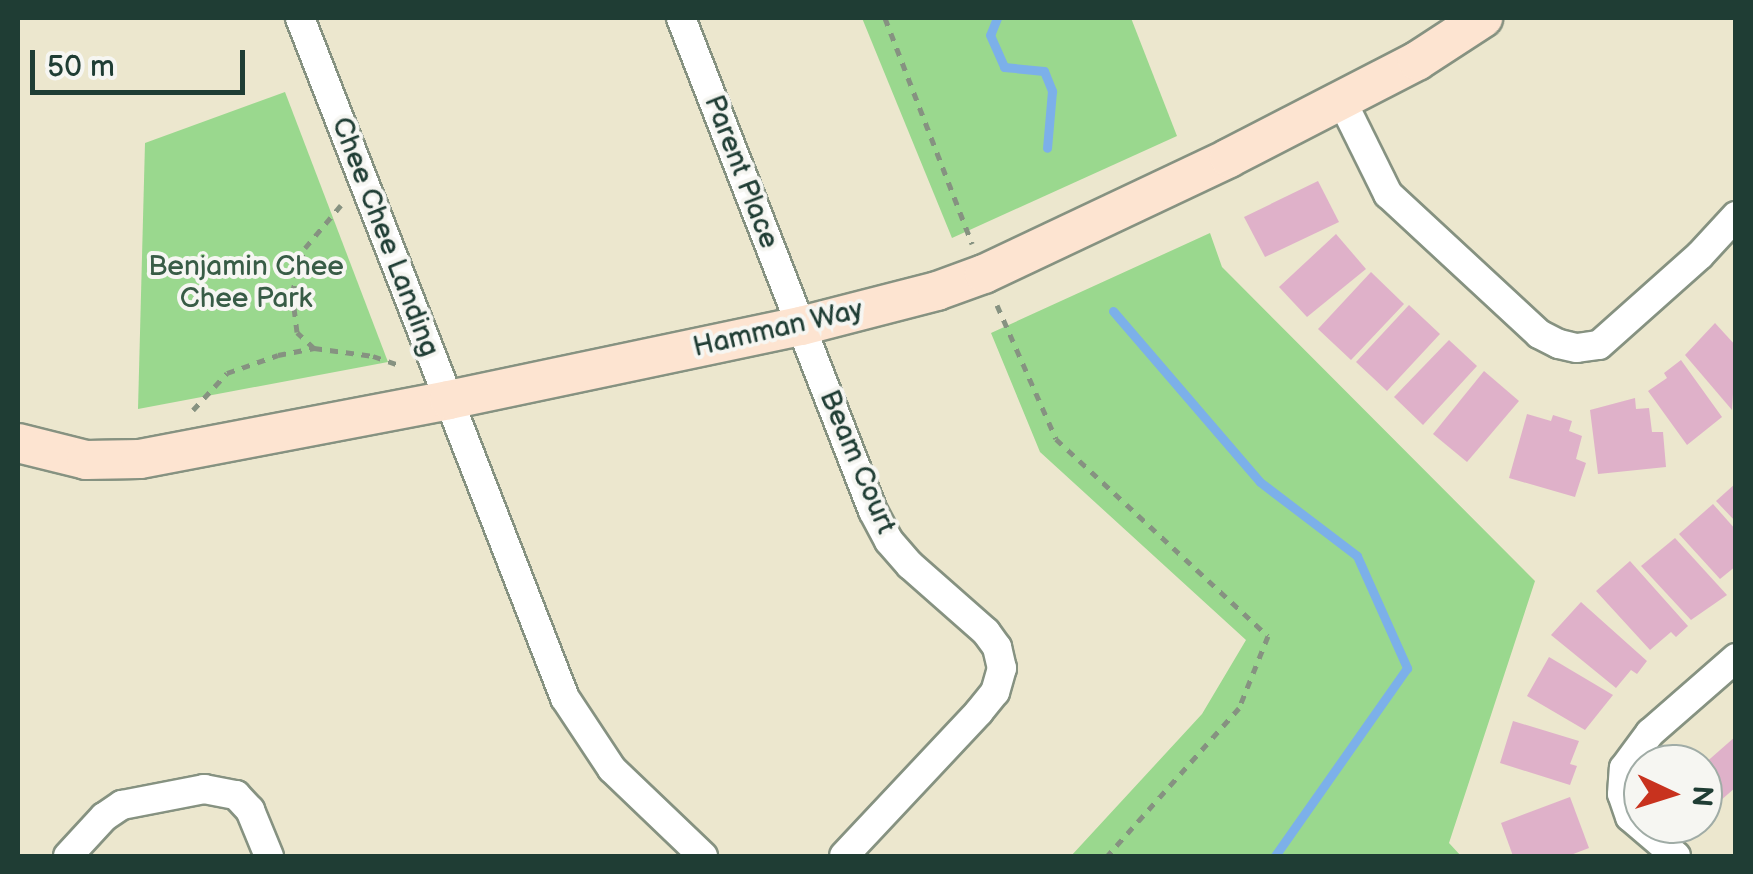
<!DOCTYPE html>
<style>
body{margin:0}
#map{position:relative;width:1753px;height:874px;overflow:hidden;background:#ece7ce;font-family:"Balsamiq Sans",sans-serif}
div>[style]{position:absolute}
[style*='--x']{left:calc(var(--x)*1px);top:calc(var(--y)*1px);width:calc(var(--w)*1px);rotate:calc(var(--a)*1deg)}
.green>*{inset:0;background:#9ad88e}
.stream>*{height:9px;margin:-4.5px;padding:0 4.5px;transform-origin:4.5px;border-radius:4.5px;background:#7cb0e9}
.building>*{inset:0;background:#dfb1c9}
.path>*{height:5px;margin-top:-2.5px;transform-origin:0;background:repeating-linear-gradient(90deg,#869281 0 8px,transparent 0 16px)}
.roads{filter:drop-shadow(2px 0 #869281) drop-shadow(-2px 0 #869281) drop-shadow(0 2px #869281) drop-shadow(0 -2px #869281)}
.street>*{height:28px;margin:-14px;padding:0 14px;transform-origin:14px;border-radius:14px;background:#fff}
.secondary>*{height:38px;margin:-19px;padding:0 19px;transform-origin:19px;border-radius:19px;background:#fde4d1}
span{translate:-50% -50%;white-space:nowrap;text-align:center;line-height:1.15;-webkit-text-stroke:8px #f6f6f2;paint-order:stroke}
.street-label{font-size:28px;color:#1f3d34}
.park-label{font-size:28px;color:#385c46}
.frame{position:absolute;inset:0;border:20px solid #1f3d34;pointer-events:none}
.north{position:absolute;left:1623px;top:744px;width:100px;height:100px;box-sizing:border-box;background:#f6f6f2;border:2px solid #a0aca6;border-radius:50%;rotate:94deg;font-size:28px;font-weight:700;line-height:40px;text-align:center;color:#1f3d34}
.north::after{content:'';display:block;margin:auto;width:35px;height:45px;background:#c8321e;clip-path:polygon(50% 0,100% 100%,50% 72%,0 100%)}
.scale{position:absolute;left:30px;top:50px;width:215px;height:45px;box-sizing:border-box;border:5px solid #1f3d34;border-top:0;padding-left:12px;font-size:30px;line-height:35px;white-space:nowrap;color:#1f3d34;-webkit-text-stroke:8px #f6f6f2;paint-order:stroke}
</style>
<div id="map">
<div class="green">
<div style="clip-path:polygon(862px 18px,1131px 18px,1177px 136px,952px 238px)"></div>
<div style="clip-path:polygon(285px 92px,388px 362px,138px 409px,145px 143px)"></div>
<div style="clip-path:polygon(1210px 233px,1222px 267px,1535px 581px,1449px 843px,1461px 856px,1071px 856px,1202px 714px,1246px 640px,1040px 452px,991px 333px)"></div>
</div>
<div class="stream">
<div style="--x:997;--y:18;--w:18;--a:112"></div>
<div style="--x:990;--y:35;--w:35;--a:66"></div>
<div style="--x:1004;--y:67;--w:40;--a:5.7"></div>
<div style="--x:1044;--y:71;--w:22;--a:68"></div>
<div style="--x:1052;--y:91;--w:57;--a:95"></div>
<div style="--x:1113;--y:311;--w:225;--a:49.3"></div>
<div style="--x:1260;--y:482;--w:122;--a:37.3"></div>
<div style="--x:1357;--y:556;--w:123;--a:65.9"></div>
<div style="--x:1407;--y:668;--w:230;--a:125.1"></div>
</div>
<div class="building">
<div style="clip-path:polygon(1318px 181px,1339px 222px,1265px 257px,1244px 217px)"></div>
<div style="clip-path:polygon(1336px 234px,1366px 269px,1307px 317px,1279px 287px)"></div>
<div style="clip-path:polygon(1371px 272px,1404px 304px,1351px 360px,1318px 329px)"></div>
<div style="clip-path:polygon(1409px 305px,1440px 334px,1387px 391px,1356px 362px)"></div>
<div style="clip-path:polygon(1715px 323px,1736px 346px,1732px 410px,1685px 355px)"></div>
<div style="clip-path:polygon(1449px 340px,1477px 366px,1423px 425px,1394px 397px)"></div>
<div style="clip-path:polygon(1681px 360px,1722px 417px,1687px 445px,1648px 391px,1667px 378px,1664px 373px)"></div>
<div style="clip-path:polygon(1484px 371px,1519px 401px,1467px 462px,1433px 434px)"></div>
<div style="clip-path:polygon(1635px 398px,1636px 409px,1649px 408px,1652px 432px,1663px 432px,1666px 467px,1598px 474px,1590px 410px)"></div>
<div style="clip-path:polygon(1527px 414px,1551px 421px,1553px 415px,1572px 421px,1569px 431px,1582px 436px,1576px 459px,1586px 463px,1575px 497px,1509px 478px)"></div>
<div style="clip-path:polygon(1736px 483px,1736px 522px,1716px 501px)"></div>
<div style="clip-path:polygon(1713px 504px,1736px 530px,1736px 566px,1720px 579px,1679px 534px)"></div>
<div style="clip-path:polygon(1675px 538px,1727px 595px,1691px 620px,1641px 566px)"></div>
<div style="clip-path:polygon(1630px 561px,1688px 626px,1676px 637px,1671px 632px,1650px 650px,1596px 591px)"></div>
<div style="clip-path:polygon(1581px 602px,1647px 661px,1637px 674px,1631px 670px,1616px 688px,1551px 635px)"></div>
<div style="clip-path:polygon(1549px 657px,1613px 695px,1585px 730px,1527px 696px)"></div>
<div style="clip-path:polygon(1513px 721px,1579px 741px,1570px 764px,1577px 766px,1570px 785px,1500px 763px)"></div>
<div style="clip-path:polygon(1736px 736px,1736px 787px,1703px 816px,1703px 765px)"></div>
<div style="clip-path:polygon(1570px 797px,1589px 848px,1568px 856px,1513px 856px,1501px 823px)"></div>
</div>
<div class="path">
<div style="--x:885;--y:18;--w:242;--a:68.9"></div>
<div style="--x:997;--y:305;--w:146;--a:66.2"></div>
<div style="--x:1056;--y:439;--w:289;--a:42.9"></div>
<div style="--x:1268;--y:636;--w:78;--a:111.9"></div>
<div style="--x:1239;--y:708;--w:198;--a:131.7"></div>
<div style="--x:314;--y:348;--w:23;--a:-137"></div>
<div style="--x:297;--y:332;--w:39;--a:-97"></div>
<div style="--x:292;--y:293;--w:47;--a:-73.9"></div>
<div style="--x:305;--y:248;--w:56;--a:-50.1"></div>
<div style="--x:193;--y:410;--w:50;--a:-47.4"></div>
<div style="--x:227;--y:373;--w:54;--a:-19.4"></div>
<div style="--x:278;--y:355;--w:37;--a:-11"></div>
<div style="--x:314;--y:348;--w:60;--a:7.7"></div>
<div style="--x:373;--y:356;--w:31;--a:19"></div>
</div>
<div class="roads">
<div class="street">
<div style="--x:300;--y:18;--w:730;--a:68.71"></div>
<div style="--x:565;--y:698;--w:85;--a:56.5"></div>
<div style="--x:612;--y:769;--w:126;--a:43.7"></div>
<div style="--x:681;--y:18;--w:529;--a:68.72"></div>
<div style="--x:873;--y:511;--w:34;--a:62"></div>
<div style="--x:889;--y:541;--w:32;--a:49"></div>
<div style="--x:910;--y:565;--w:101;--a:41.4"></div>
<div style="--x:986;--y:632;--w:19;--a:54"></div>
<div style="--x:997;--y:647;--w:22;--a:77"></div>
<div style="--x:1002;--y:668;--w:25;--a:106"></div>
<div style="--x:995;--y:692;--w:26;--a:129"></div>
<div style="--x:979;--y:712;--w:197;--a:133.2"></div>
<div style="--x:1342;--y:101;--w:104;--a:63.7"></div>
<div style="--x:1388;--y:194;--w:206;--a:42.8"></div>
<div style="--x:1539;--y:334;--w:22;--a:27"></div>
<div style="--x:1559;--y:344;--w:18;--a:13"></div>
<div style="--x:1577;--y:348;--w:22;--a:-8"></div>
<div style="--x:1599;--y:345;--w:135;--a:-41.7"></div>
<div style="--x:1700;--y:255;--w:53;--a:-47.3"></div>
<div style="--x:68;--y:856;--w:53;--a:-47.3"></div>
<div style="--x:104;--y:817;--w:22;--a:-34"></div>
<div style="--x:122;--y:805;--w:84;--a:-11"></div>
<div style="--x:204;--y:789;--w:33;--a:11"></div>
<div style="--x:236;--y:795;--w:21;--a:47"></div>
<div style="--x:250;--y:810;--w:50;--a:67.6"></div>
<div style="--x:1676;--y:856;--w:60;--a:-139.7"></div>
<div style="--x:1630;--y:817;--w:24;--a:-109"></div>
<div style="--x:1622;--y:794;--w:26;--a:-86"></div>
<div style="--x:1624;--y:768;--w:44;--a:-53.4"></div>
<div style="--x:1650;--y:733;--w:114;--a:-41.1"></div>
</div>
<div class="secondary">
<div style="--x:18;--y:443;--w:70;--a:14"></div>
<div style="--x:86;--y:460;--w:54;--a:-1.1"></div>
<div style="--x:140;--y:459;--w:315;--a:-10.8"></div>
<div style="--x:449;--y:400;--w:360;--a:-11.9"></div>
<div style="--x:801;--y:326;--w:140;--a:-14.4"></div>
<div style="--x:937;--y:291;--w:50;--a:-19.9"></div>
<div style="--x:984;--y:274;--w:271;--a:-25.3"></div>
<div style="--x:1229;--y:158;--w:212;--a:-27.3"></div>
<div style="--x:1417;--y:61;--w:79;--a:-33.1"></div>
</div>
</div>
<div class="street-label">
<span style="left:741px;top:172px;rotate:69deg">Parent Place</span>
<span style="left:385px;top:237px;rotate:69deg">Chee Chee Landing</span>
<span style="left:778px;top:329px;rotate:-13deg">Hamman Way</span>
<span style="left:857px;top:462px;rotate:67deg">Beam Court</span>
</div>
<div class="park-label">
<span style="left:246px;top:283px">Benjamin Chee<br>Chee Park</span>
</div>
<div class="frame"></div>
<div class="north">N</div>
<div class="scale">50 m</div>
</div>
